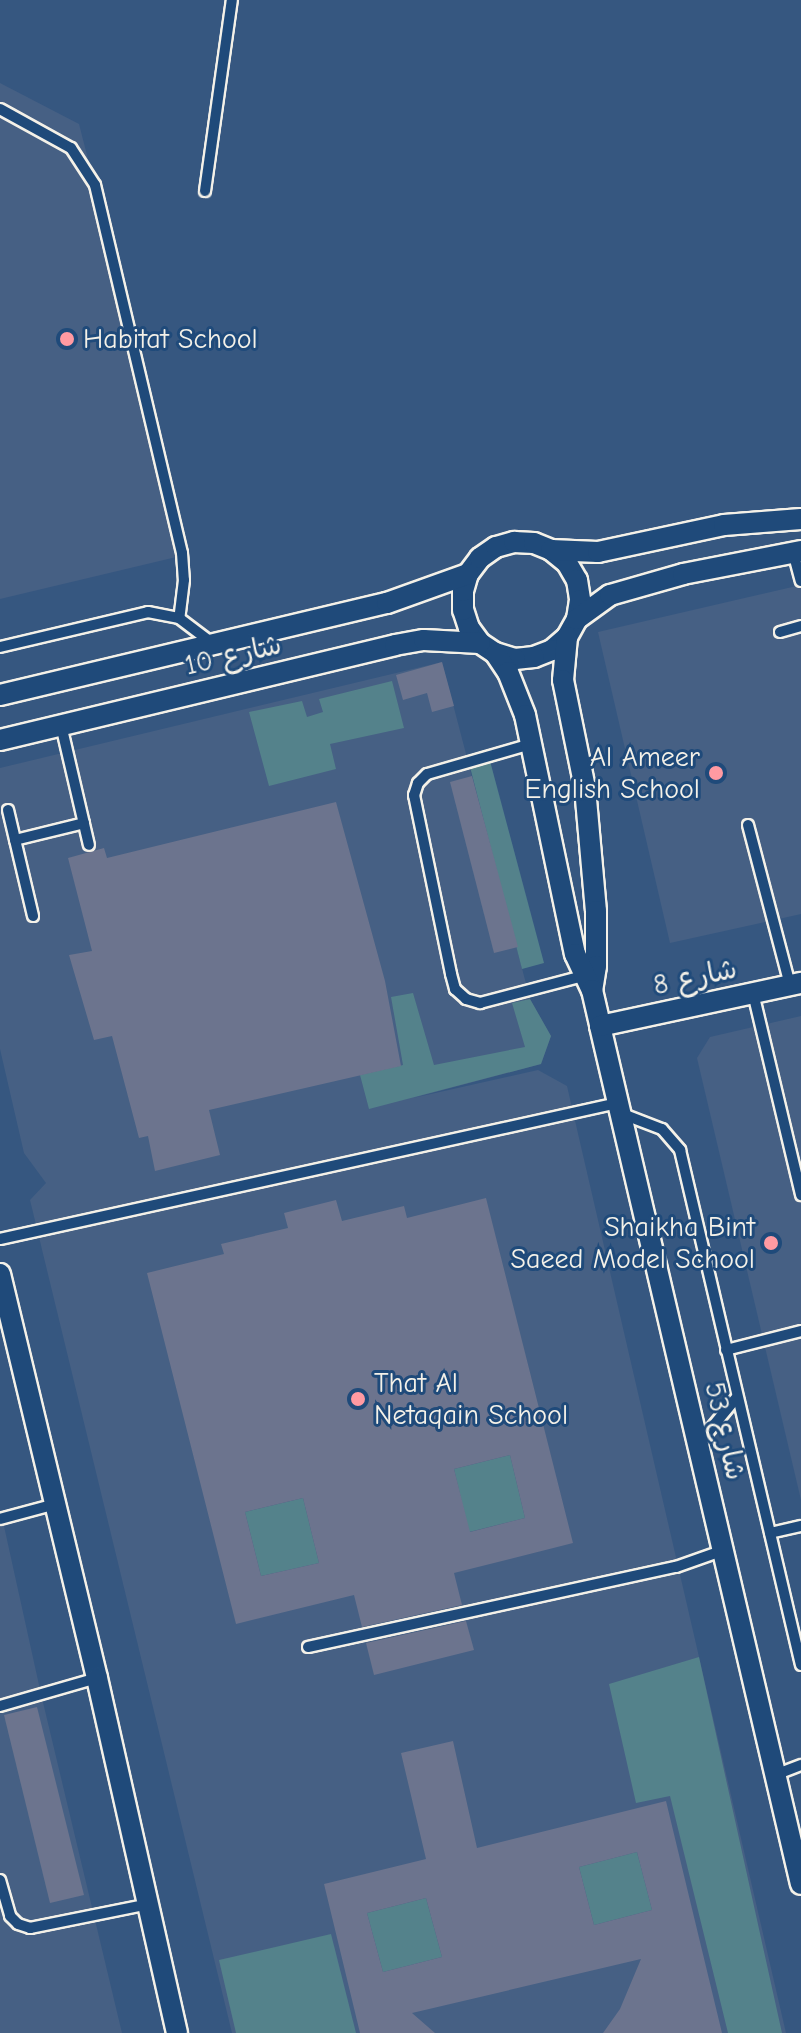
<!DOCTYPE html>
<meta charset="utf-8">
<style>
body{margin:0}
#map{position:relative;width:801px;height:2033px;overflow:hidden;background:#365780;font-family:"Comic Neue","Playpen Sans Arabic",sans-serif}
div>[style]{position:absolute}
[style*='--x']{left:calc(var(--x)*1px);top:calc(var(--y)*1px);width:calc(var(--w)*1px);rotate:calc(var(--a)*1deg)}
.built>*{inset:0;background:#466084}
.green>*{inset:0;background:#54828b}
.building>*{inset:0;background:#6c748e}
.roads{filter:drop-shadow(2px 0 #f4f1e8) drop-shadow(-2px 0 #f4f1e8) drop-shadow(0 2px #f4f1e8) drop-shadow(0 -2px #f4f1e8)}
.service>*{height:10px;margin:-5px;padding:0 5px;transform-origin:5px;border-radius:5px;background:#1f4a7a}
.minor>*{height:20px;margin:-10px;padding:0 10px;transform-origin:10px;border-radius:10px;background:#1f4a7a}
.dots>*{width:22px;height:22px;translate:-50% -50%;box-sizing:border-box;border:4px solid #1f4a7a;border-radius:50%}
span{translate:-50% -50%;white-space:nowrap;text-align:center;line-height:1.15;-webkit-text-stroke:6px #1f4a7a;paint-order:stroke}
.poi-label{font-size:28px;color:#f4f1e8}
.left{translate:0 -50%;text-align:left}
.right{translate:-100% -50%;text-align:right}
.street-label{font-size:28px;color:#f4f1e8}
</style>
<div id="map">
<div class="built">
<div style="clip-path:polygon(0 83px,79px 124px,189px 554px,0 599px)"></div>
<div style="clip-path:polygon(801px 585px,801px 914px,670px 943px,598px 632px)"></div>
<div style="clip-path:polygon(442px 662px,530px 999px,551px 1036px,541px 1064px,413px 1098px,538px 1070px,567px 1086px,786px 2033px,232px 2033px,30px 1200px,46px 1183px,24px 1153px,0 1049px,0 768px)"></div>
<div style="clip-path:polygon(801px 1016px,801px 1500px,697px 1058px,710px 1037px)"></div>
<div style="clip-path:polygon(0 1508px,41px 1694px,122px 2033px,0 2033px)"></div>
</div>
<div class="green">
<div style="clip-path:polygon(392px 681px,404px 728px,330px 744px,336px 769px,269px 786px,249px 712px,302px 701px,307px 717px,323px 712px,319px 699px)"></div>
<div style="clip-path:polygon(490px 761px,544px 963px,522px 969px,470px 767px)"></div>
<div style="clip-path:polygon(413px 993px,434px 1065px,525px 1047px,512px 1003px,530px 999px,551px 1036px,541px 1064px,369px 1109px,360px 1075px,403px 1065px,391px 997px)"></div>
<div style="clip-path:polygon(510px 1455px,525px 1518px,469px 1532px,454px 1469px)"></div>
<div style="clip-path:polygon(303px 1498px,319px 1563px,261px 1576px,245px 1512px)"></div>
<div style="clip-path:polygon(699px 1657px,782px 2033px,728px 2033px,670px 1796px,636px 1803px,609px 1684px)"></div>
<div style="clip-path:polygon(637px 1852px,652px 1910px,594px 1925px,579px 1867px)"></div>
<div style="clip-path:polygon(426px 1898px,442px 1957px,383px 1972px,367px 1913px)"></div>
<div style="clip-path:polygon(331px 1934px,356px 2033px,236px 2033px,219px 1960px)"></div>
</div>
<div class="building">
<div style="clip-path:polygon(442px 662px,454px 706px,432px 712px,427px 693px,403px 700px,396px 675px)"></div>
<div style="clip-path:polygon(472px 776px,518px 947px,494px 953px,450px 782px)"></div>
<div style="clip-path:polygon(336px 802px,385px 981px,401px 1066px,209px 1110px,220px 1155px,155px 1171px,148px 1136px,139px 1138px,112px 1036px,94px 1040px,69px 955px,92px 951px,68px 858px,104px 848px,107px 858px)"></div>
<div style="clip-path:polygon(evenodd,486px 1198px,573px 1543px,454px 1573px,462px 1605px,362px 1627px,354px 1595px,236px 1624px,147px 1273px,224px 1254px,221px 1244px,288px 1228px,284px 1213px,336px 1200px,342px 1221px,404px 1206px,407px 1218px,486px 1198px,510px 1455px,525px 1518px,470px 1532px,454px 1469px,510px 1455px,486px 1198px,303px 1498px,319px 1563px,261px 1576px,245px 1512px,303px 1498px)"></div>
<div style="clip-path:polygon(466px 1621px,474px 1650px,374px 1675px,366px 1643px)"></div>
<div style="clip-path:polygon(37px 1707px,84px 1895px,50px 1903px,4px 1715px)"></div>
<div style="clip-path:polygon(evenodd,453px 1741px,477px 1848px,666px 1801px,722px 2033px,603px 2033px,620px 2009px,641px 1959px,412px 2013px,435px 2033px,360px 2033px,324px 1884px,426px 1859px,401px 1753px,453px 1741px,637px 1852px,652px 1910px,594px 1925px,579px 1867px,637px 1852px,453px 1741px,426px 1898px,442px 1957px,383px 1972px,367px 1913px,426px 1898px)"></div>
</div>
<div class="roads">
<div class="service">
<div style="--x:0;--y:109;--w:81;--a:28.8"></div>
<div style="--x:71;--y:148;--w:44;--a:57"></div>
<div style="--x:95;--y:185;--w:378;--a:76.7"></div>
<div style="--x:182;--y:553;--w:27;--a:86"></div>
<div style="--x:184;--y:580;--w:38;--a:97"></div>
<div style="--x:205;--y:191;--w:193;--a:-82"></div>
<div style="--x:793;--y:552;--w:30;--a:75"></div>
<div style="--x:780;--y:632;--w:22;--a:-16"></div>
<div style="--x:0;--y:647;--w:152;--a:-13.3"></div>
<div style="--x:148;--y:612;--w:32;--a:11"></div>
<div style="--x:179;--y:618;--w:41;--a:37.1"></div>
<div style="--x:61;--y:725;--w:123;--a:76.9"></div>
<div style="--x:531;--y:744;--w:108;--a:163.9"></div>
<div style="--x:427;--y:774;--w:13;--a:135"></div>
<div style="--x:418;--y:783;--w:13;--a:108"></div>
<div style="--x:414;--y:795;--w:183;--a:78.3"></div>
<div style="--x:451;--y:974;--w:16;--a:75"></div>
<div style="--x:455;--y:989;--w:15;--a:42"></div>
<div style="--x:466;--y:999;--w:15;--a:16"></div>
<div style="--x:480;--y:1003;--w:106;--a:-14.7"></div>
<div style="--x:8;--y:810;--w:109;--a:76.7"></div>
<div style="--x:748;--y:825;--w:165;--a:75.3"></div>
<div style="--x:15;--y:840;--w:71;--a:-13.8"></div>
<div style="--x:753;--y:993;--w:208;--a:76.6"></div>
<div style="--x:620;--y:1113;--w:45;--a:20.9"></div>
<div style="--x:662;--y:1129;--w:28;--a:49"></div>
<div style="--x:680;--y:1150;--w:529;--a:76.78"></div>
<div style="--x:0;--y:1239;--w:633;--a:-12.41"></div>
<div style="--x:726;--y:1350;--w:77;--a:-14.2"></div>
<div style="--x:699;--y:1443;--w:60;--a:-50.4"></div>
<div style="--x:0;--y:1519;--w:58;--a:-15"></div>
<div style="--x:770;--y:1533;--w:32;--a:-13"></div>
<div style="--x:308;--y:1647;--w:377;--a:-12.3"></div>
<div style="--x:676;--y:1567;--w:51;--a:-19.5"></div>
<div style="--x:0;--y:1706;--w:101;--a:-16.1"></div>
<div style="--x:775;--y:1775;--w:28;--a:-21"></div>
<div style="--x:0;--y:1880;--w:37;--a:74"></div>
<div style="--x:10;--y:1916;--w:11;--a:45"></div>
<div style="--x:18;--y:1924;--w:13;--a:18"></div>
<div style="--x:30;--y:1928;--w:121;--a:-11.4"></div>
</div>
<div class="minor">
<div style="--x:551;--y:550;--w:21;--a:39"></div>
<div style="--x:567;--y:563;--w:20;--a:60"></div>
<div style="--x:577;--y:580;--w:20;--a:81"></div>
<div style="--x:580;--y:600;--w:19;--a:99"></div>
<div style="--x:577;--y:619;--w:21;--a:119"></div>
<div style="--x:567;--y:637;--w:20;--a:139"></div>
<div style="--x:552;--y:650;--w:19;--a:159"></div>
<div style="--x:534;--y:657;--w:19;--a:174"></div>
<div style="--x:515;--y:659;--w:21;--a:-163"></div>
<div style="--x:495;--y:653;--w:18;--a:-146"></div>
<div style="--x:480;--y:643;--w:19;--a:-126"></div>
<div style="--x:469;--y:628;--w:19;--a:-108"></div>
<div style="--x:463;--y:610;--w:19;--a:-90"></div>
<div style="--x:463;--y:591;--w:18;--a:-74"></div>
<div style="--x:468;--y:574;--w:20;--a:-53"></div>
<div style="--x:480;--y:558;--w:19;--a:-35"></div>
<div style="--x:496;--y:547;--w:19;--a:-16"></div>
<div style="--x:514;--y:542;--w:20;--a:3"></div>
<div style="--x:534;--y:543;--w:18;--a:22"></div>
<div style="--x:551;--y:550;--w:47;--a:2.4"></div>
<div style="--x:598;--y:552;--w:129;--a:-12.1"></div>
<div style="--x:724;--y:525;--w:77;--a:-4.5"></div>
<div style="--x:577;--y:619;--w:41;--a:-36"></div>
<div style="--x:610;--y:595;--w:76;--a:-16"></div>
<div style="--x:683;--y:574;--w:120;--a:-11"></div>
<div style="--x:567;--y:637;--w:43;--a:95.3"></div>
<div style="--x:563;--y:680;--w:110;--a:78.5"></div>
<div style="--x:585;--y:788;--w:123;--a:84.9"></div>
<div style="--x:596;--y:911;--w:55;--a:90"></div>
<div style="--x:596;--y:966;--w:24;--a:99"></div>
<div style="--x:495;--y:653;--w:23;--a:56"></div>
<div style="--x:508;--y:672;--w:46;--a:68.4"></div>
<div style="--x:525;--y:715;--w:244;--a:78.2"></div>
<div style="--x:575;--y:954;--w:40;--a:65"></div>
<div style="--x:592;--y:990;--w:37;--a:77"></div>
<div style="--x:600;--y:1026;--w:881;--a:76.82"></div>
<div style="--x:0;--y:695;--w:398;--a:-13.4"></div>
<div style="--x:387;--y:603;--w:86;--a:-19.7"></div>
<div style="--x:0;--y:740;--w:406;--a:-13.5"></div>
<div style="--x:395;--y:645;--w:29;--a:-10"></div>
<div style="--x:424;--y:640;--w:56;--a:3.1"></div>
<div style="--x:600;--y:1026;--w:206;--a:-12.1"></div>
<div style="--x:0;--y:1274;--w:415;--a:76.5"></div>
<div style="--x:97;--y:1678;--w:364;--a:77.3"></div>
</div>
</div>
<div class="dots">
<div style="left:67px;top:339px;background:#ff9aa2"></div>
<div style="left:716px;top:773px;background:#ff9aa2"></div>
<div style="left:771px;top:1243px;background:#ff9aa2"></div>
<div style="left:358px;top:1399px;background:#ff9aa2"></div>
</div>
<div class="poi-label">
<span class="left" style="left:83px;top:339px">Habitat School</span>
<span class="right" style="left:700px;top:773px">Al Ameer<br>English School</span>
<span class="right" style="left:755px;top:1243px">Shaikha Bint<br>Saeed Model School</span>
<span class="left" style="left:374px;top:1399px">That Al<br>Netaqain School</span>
</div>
<div class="street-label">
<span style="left:233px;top:655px;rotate:-13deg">شارع 10</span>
<span style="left:695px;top:977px;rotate:-12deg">شارع 8</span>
<span style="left:725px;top:1431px;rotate:77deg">شارع 53</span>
</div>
</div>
